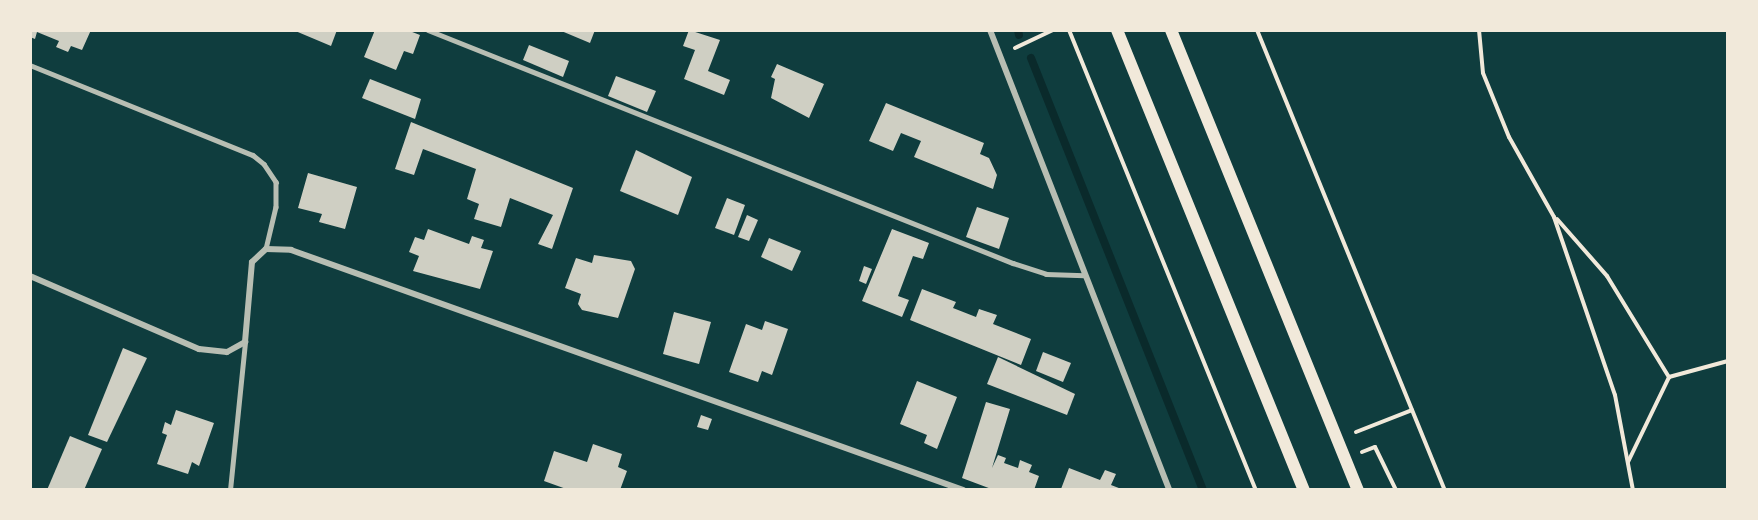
<!DOCTYPE html>
<style>
body{margin:0}
#map{position:relative;width:1758px;height:520px;overflow:hidden;background:#0f3d3e;font-family:"Archivo Narrow",sans-serif}
div>[style]{position:absolute}
[style*='--x']{left:calc(var(--x)*1px);top:calc(var(--y)*1px);width:calc(var(--w)*1px);rotate:calc(var(--a)*1deg)}
.stream>*{height:8px;margin:-4px;padding:0 4px;transform-origin:4px;border-radius:4px;background:#0a2a2b}
.building>*{inset:0;background:#cfcfc3}
.path>*{height:4px;margin:-2px;padding:0 2px;transform-origin:2px;border-radius:2px;background:#f1e9da}
.service>*{height:4.5px;margin:-2.25px;padding:0 2.25px;transform-origin:2.25px;border-radius:2.25px;background:#b8beb3}
.minor>*{height:6px;margin:-3px;padding:0 3px;transform-origin:3px;border-radius:3px;background:#b8beb3}
.secondary>*{height:12px;margin:-6px;padding:0 6px;transform-origin:6px;border-radius:6px;background:#f1e9da}
span{translate:-50% -50%;white-space:nowrap;text-align:center;line-height:1.15;-webkit-text-stroke:4.5px #f1e9da;paint-order:stroke}
.frame{position:absolute;inset:0;border:32px solid #f1e9da;pointer-events:none}
</style>
<div id="map">
<div class="stream">
<div style="--x:1018;--y:30;--w:5;--a:79"></div>
<div style="--x:1031;--y:58;--w:465;--a:68.3"></div>
</div>
<div class="building">
<div style="clip-path:polygon(30px 30px,91px 30px,82px 50px,71px 46px,68px 52px,56px 47px,59px 41px,37px 32px,35px 39px,30px 37px)"></div>
<div style="clip-path:polygon(293px 30px,337px 30px,331px 46px)"></div>
<div style="clip-path:polygon(375px 30px,407px 30px,420px 35px,413px 54px,404px 51px,396px 70px,364px 57px)"></div>
<div style="clip-path:polygon(559px 30px,595px 30px,590px 43px)"></div>
<div style="clip-path:polygon(689px 30px,720px 40px,708px 71px,730px 80px,724px 95px,684px 79px,695px 50px,683px 46px)"></div>
<div style="clip-path:polygon(529px 45px,569px 61px,563px 77px,523px 60px)"></div>
<div style="clip-path:polygon(777px 64px,824px 84px,809px 118px,771px 98px,775px 79px,771px 77px)"></div>
<div style="clip-path:polygon(616px 76px,656px 91px,647px 112px,608px 96px)"></div>
<div style="clip-path:polygon(370px 79px,421px 99px,415px 119px,362px 98px)"></div>
<div style="clip-path:polygon(886px 103px,984px 143px,980px 154px,989px 158px,997px 175px,993px 189px,914px 157px,921px 141px,901px 133px,893px 151px,869px 141px)"></div>
<div style="clip-path:polygon(411px 122px,573px 188px,552px 249px,538px 244px,553px 215px,510px 198px,501px 227px,474px 219px,479px 204px,467px 199px,476px 169px,423px 149px,414px 175px,395px 169px)"></div>
<div style="clip-path:polygon(636px 150px,692px 177px,678px 215px,620px 191px)"></div>
<div style="clip-path:polygon(308px 173px,357px 187px,345px 229px,319px 222px,322px 214px,298px 208px)"></div>
<div style="clip-path:polygon(727px 198px,745px 205px,734px 235px,715px 228px)"></div>
<div style="clip-path:polygon(977px 207px,1009px 218px,999px 249px,966px 237px)"></div>
<div style="clip-path:polygon(747px 215px,758px 220px,749px 241px,738px 237px)"></div>
<div style="clip-path:polygon(428px 229px,469px 244px,472px 236px,484px 240px,481px 248px,493px 251px,480px 289px,413px 271px,419px 256px,409px 252px,415px 237px,424px 240px)"></div>
<div style="clip-path:polygon(892px 229px,929px 243px,923px 259px,913px 256px,898px 296px,909px 300px,902px 317px,862px 301px)"></div>
<div style="clip-path:polygon(769px 238px,801px 251px,792px 271px,761px 257px)"></div>
<div style="clip-path:polygon(594px 255px,631px 261px,635px 269px,618px 318px,582px 310px,578px 304px,581px 294px,565px 288px,576px 258px,592px 263px)"></div>
<div style="clip-path:polygon(864px 266px,872px 269px,866px 284px,859px 281px)"></div>
<div style="clip-path:polygon(922px 289px,956px 302px,953px 308px,976px 317px,979px 309px,997px 315px,993px 324px,1031px 339px,1021px 365px,910px 320px)"></div>
<div style="clip-path:polygon(674px 312px,711px 322px,699px 364px,663px 354px)"></div>
<div style="clip-path:polygon(765px 321px,788px 329px,772px 375px,762px 371px,758px 382px,729px 372px,746px 324px,762px 330px)"></div>
<div style="clip-path:polygon(123px 348px,147px 358px,107px 442px,88px 435px)"></div>
<div style="clip-path:polygon(1043px 352px,1071px 363px,1063px 382px,1036px 371px)"></div>
<div style="clip-path:polygon(998px 357px,1075px 394px,1067px 415px,987px 384px)"></div>
<div style="clip-path:polygon(917px 381px,957px 397px,937px 449px,924px 443px,927px 435px,900px 424px)"></div>
<div style="clip-path:polygon(986px 402px,1010px 409px,992px 468px,998px 455px,1006px 458px,1004px 463px,1018px 468px,1020px 460px,1032px 465px,1029px 472px,1039px 476px,1034px 490px,994px 490px,962px 478px)"></div>
<div style="clip-path:polygon(176px 410px,214px 423px,199px 466px,192px 462px,188px 474px,157px 464px,167px 435px,162px 433px,165px 422px,171px 425px)"></div>
<div style="clip-path:polygon(701px 415px,712px 419px,708px 430px,697px 427px)"></div>
<div style="clip-path:polygon(70px 436px,102px 449px,84px 490px,47px 490px)"></div>
<div style="clip-path:polygon(593px 444px,622px 454px,618px 467px,627px 471px,620px 490px,569px 490px,544px 481px,554px 451px,587px 462px)"></div>
<div style="clip-path:polygon(1069px 468px,1100px 480px,1105px 470px,1116px 474px,1111px 485px,1124px 490px,1061px 489px)"></div>
</div>
<div class="path">
<div style="--x:1069;--y:30;--w:497;--a:67.9"></div>
<div style="--x:1257;--y:30;--w:497;--a:67.8"></div>
<div style="--x:1479;--y:30;--w:43;--a:84.7"></div>
<div style="--x:1483;--y:73;--w:69;--a:67.9"></div>
<div style="--x:1509;--y:137;--w:92;--a:60.6"></div>
<div style="--x:1554;--y:217;--w:188;--a:71.1"></div>
<div style="--x:1615;--y:395;--w:97;--a:79.3"></div>
<div style="--x:1015;--y:48;--w:42;--a:-25.3"></div>
<div style="--x:1557;--y:219;--w:76;--a:48.7"></div>
<div style="--x:1607;--y:276;--w:119;--a:58.5"></div>
<div style="--x:1669;--y:377;--w:61;--a:-15.2"></div>
<div style="--x:1356;--y:432;--w:60;--a:-21.4"></div>
<div style="--x:1362;--y:452;--w:14;--a:-21"></div>
<div style="--x:1375;--y:447;--w:48;--a:64"></div>
<div style="--x:1628;--y:462;--w:94;--a:-64.2"></div>
</div>
<div class="service">
<div style="--x:428;--y:30;--w:630;--a:21.72"></div>
<div style="--x:1013;--y:263;--w:35;--a:18"></div>
<div style="--x:1046;--y:274;--w:38;--a:2"></div>
<div style="--x:30;--y:65;--w:240;--a:22"></div>
<div style="--x:253;--y:155;--w:14;--a:39"></div>
<div style="--x:264;--y:164;--w:22;--a:56"></div>
<div style="--x:276;--y:182;--w:25;--a:90"></div>
<div style="--x:276;--y:207;--w:43;--a:103.4"></div>
<div style="--x:230;--y:490;--w:149;--a:-84.2"></div>
</div>
<div class="minor">
<div style="--x:990;--y:30;--w:494;--a:68.7"></div>
<div style="--x:30;--y:276;--w:184;--a:23.4"></div>
<div style="--x:199;--y:349;--w:28;--a:6"></div>
<div style="--x:227;--y:352;--w:21;--a:-29"></div>
<div style="--x:245;--y:342;--w:80;--a:-85"></div>
<div style="--x:252;--y:262;--w:19;--a:-43"></div>
<div style="--x:266;--y:249;--w:25;--a:2"></div>
<div style="--x:291;--y:250;--w:714;--a:19.65"></div>
</div>
<div class="secondary">
<div style="--x:1117;--y:30;--w:497;--a:67.9"></div>
<div style="--x:1171;--y:30;--w:497;--a:67.9"></div>
</div>
<div class="frame"></div>
</div>
